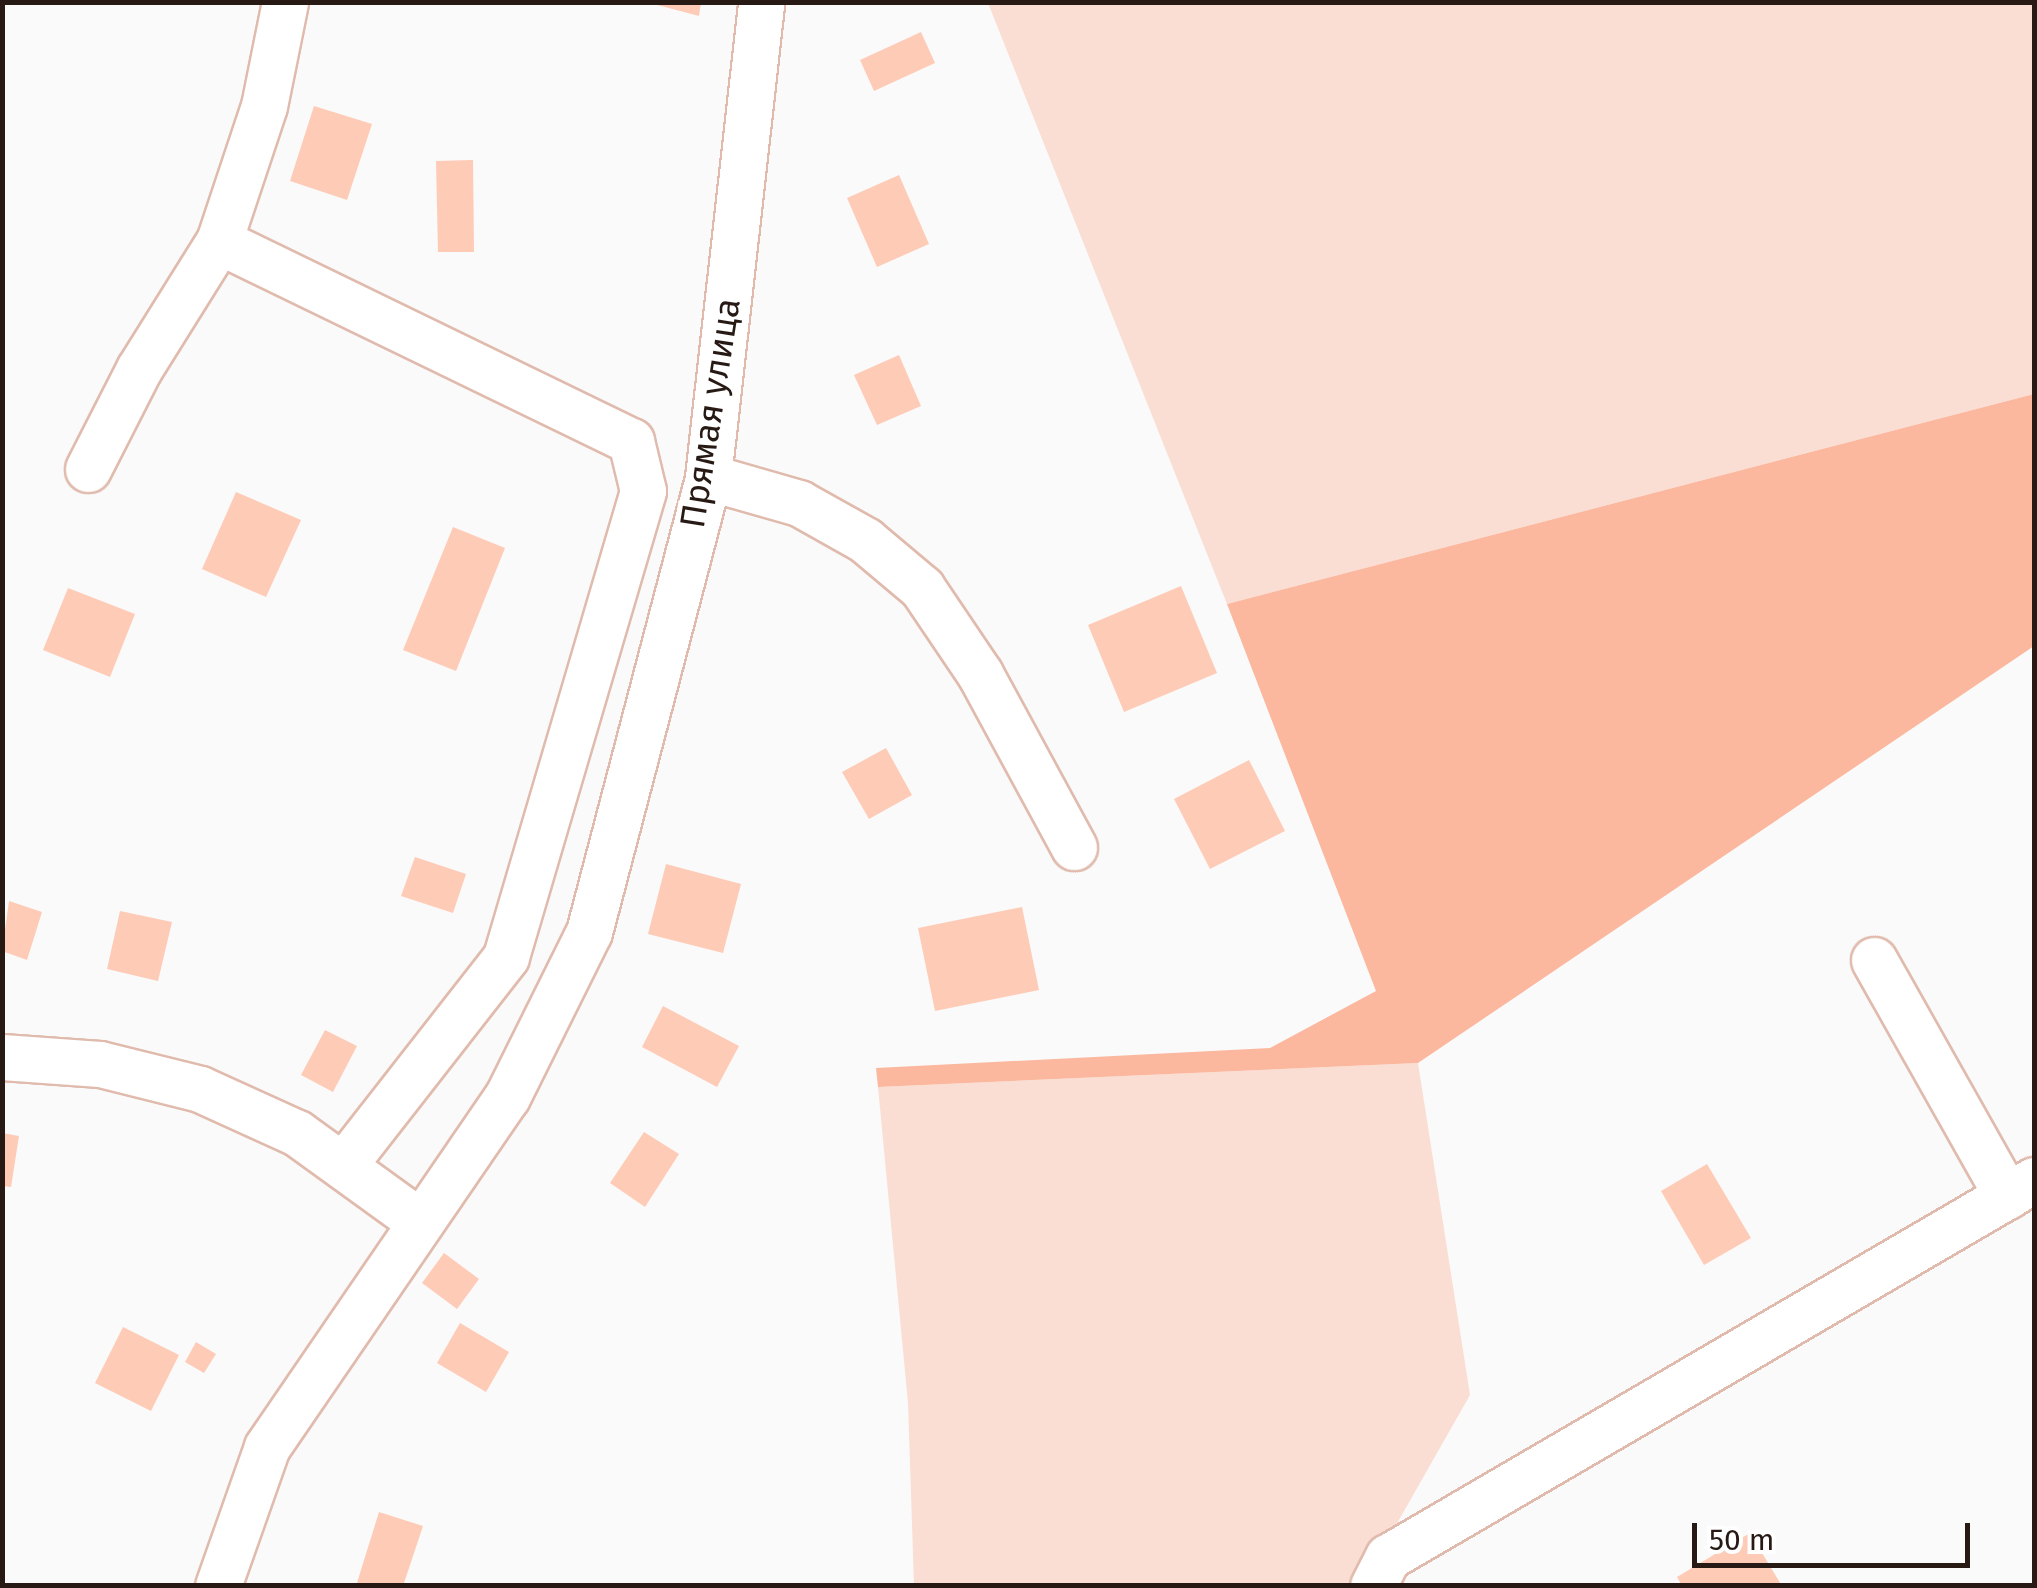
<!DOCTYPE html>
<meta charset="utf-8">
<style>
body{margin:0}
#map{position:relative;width:2037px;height:1588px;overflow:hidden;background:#fafafa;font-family:"Fira Sans",sans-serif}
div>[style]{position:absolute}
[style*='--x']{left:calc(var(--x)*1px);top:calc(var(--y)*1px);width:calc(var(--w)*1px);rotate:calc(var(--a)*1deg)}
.green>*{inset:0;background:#faded4}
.forest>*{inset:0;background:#fbb89e}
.building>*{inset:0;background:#fecbb7}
.roads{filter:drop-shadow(2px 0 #e0bbad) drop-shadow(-2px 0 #e0bbad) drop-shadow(0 2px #e0bbad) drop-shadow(0 -2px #e0bbad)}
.minor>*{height:45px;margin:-22.5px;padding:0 22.5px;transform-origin:22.5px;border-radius:22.5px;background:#fff}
span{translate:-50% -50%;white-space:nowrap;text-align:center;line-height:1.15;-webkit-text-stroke:10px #fff;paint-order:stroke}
.street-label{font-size:35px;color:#271914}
.frame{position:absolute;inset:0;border:5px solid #271914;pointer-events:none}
.scale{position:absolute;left:1692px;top:1523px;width:278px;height:45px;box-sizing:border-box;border:5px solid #271914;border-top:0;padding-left:12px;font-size:30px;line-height:35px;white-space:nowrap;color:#271914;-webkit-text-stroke:8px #fff;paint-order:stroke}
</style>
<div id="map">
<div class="green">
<div style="clip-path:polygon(988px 3px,2034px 3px,2034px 394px,1227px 604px)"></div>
<div style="clip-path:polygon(1418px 1063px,1470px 1395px,1362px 1585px,914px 1585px,908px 1403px,878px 1087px)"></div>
</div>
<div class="forest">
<div style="clip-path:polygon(2034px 394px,2034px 646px,1418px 1063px,878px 1087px,876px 1068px,1270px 1048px,1376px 991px,1227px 604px)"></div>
</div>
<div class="building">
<div style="clip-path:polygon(646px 2px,701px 2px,699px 16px)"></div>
<div style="clip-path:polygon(921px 32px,935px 63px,874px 91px,860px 60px)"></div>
<div style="clip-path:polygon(314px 106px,372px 124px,347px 200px,290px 181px)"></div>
<div style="clip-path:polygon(473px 160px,474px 252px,438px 252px,436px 161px)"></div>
<div style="clip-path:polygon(899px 175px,929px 244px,877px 267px,847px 198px)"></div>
<div style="clip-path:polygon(899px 355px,921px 406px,877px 425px,854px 375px)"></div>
<div style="clip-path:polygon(236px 492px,301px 520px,266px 597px,202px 569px)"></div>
<div style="clip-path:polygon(453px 527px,505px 548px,456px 671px,403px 650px)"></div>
<div style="clip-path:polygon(1181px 586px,1217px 673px,1124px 712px,1088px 625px)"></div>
<div style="clip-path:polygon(68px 588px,135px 614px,110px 677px,43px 650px)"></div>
<div style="clip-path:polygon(886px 748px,912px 795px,869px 819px,842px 772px)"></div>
<div style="clip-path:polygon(1249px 760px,1285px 831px,1210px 869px,1174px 799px)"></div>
<div style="clip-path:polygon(415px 857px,466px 874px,453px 913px,401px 896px)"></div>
<div style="clip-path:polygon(666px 864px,741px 884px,723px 953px,648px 934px)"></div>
<div style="clip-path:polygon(9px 901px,42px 912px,27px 960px,2px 951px)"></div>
<div style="clip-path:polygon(1022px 907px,1039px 990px,935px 1011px,918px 928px)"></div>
<div style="clip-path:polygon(120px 911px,172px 922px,158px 981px,107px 969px)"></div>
<div style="clip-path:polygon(663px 1006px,739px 1046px,717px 1087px,642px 1047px)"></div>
<div style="clip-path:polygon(325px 1030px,357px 1046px,333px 1092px,301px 1075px)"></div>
<div style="clip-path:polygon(644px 1132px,679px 1154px,645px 1207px,610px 1183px)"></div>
<div style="clip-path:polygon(2px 1133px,19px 1136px,11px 1187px,2px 1186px)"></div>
<div style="clip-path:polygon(1707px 1164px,1751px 1238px,1704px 1265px,1661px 1191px)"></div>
<div style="clip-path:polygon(444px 1253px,479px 1279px,457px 1309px,422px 1283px)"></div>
<div style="clip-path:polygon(460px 1323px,509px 1352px,486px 1392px,437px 1363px)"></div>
<div style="clip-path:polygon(123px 1327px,179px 1355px,151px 1411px,95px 1383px)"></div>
<div style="clip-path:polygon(196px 1342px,216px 1354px,204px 1373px,185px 1362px)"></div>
<div style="clip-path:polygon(379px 1512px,423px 1526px,403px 1586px,356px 1586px)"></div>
<div style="clip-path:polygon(1750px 1533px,1782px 1586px,1682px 1586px,1677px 1577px)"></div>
</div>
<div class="roads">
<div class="minor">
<div style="--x:285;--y:2;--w:106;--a:101.4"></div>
<div style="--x:264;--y:106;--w:142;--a:108.4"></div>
<div style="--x:219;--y:241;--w:458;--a:25.9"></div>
<div style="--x:631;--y:441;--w:51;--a:76.5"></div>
<div style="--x:643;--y:491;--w:486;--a:106.4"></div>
<div style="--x:506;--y:957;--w:261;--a:128"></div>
<div style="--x:88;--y:469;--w:112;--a:-63"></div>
<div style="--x:139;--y:369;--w:151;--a:-58"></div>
<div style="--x:708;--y:477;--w:95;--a:15.9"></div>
<div style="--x:799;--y:503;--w:76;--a:29.3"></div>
<div style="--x:865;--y:540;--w:75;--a:40.1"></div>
<div style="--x:922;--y:588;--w:104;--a:56"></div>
<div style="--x:980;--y:674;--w:197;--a:61.5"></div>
<div style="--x:1874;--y:960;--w:271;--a:60.6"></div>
<div style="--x:2;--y:1057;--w:98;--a:4.1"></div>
<div style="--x:100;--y:1064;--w:103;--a:14"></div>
<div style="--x:200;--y:1089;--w:107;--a:24.4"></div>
<div style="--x:297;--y:1133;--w:152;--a:35.9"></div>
<div style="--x:218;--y:1586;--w:147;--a:-70.6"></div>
<div style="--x:267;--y:1447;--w:424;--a:-55.6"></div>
<div style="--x:507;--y:1097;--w:184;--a:-63.6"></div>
<div style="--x:589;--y:932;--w:470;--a:-75.3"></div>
<div style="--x:708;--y:477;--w:478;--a:-83.6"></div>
<div style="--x:1373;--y:1586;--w:33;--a:-63"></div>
<div style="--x:1388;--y:1557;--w:748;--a:-30.27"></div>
</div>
</div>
<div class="street-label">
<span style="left:710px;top:413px;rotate:-81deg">Прямая улица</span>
</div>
<div class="frame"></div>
<div class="scale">50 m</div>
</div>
